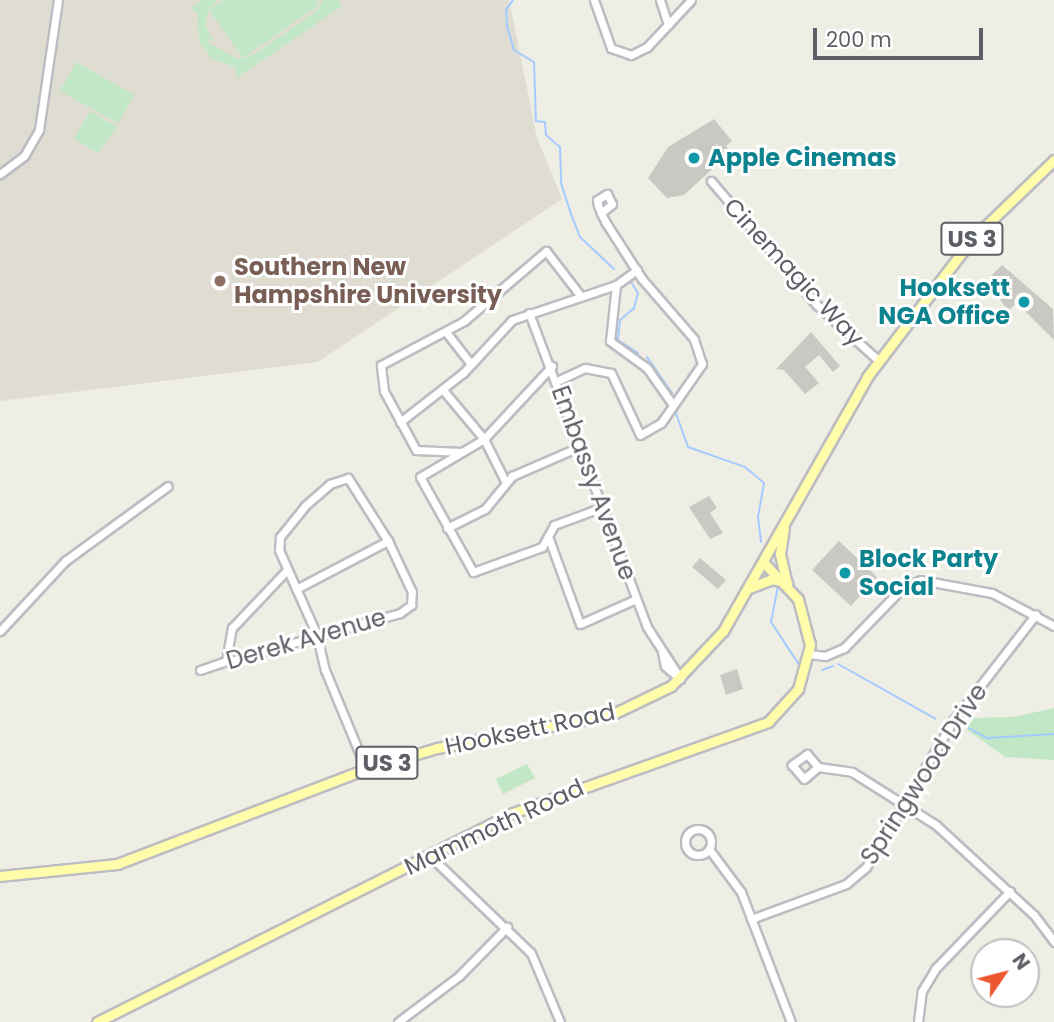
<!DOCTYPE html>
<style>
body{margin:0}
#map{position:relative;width:1054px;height:1022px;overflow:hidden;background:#efeee4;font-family:Poppins,sans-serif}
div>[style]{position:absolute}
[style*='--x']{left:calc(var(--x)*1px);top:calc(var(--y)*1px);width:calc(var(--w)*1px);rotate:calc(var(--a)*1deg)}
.education>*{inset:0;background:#dfddd2}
.green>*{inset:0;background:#c1e7c6}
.stream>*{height:2px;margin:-1px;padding:0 1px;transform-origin:1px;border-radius:1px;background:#a4cbff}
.building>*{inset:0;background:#cac8c2}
.roads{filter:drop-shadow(2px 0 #bcbdc3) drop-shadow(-2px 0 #bcbdc3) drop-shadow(0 2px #bcbdc3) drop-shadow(0 -2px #bcbdc3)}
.minor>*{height:7px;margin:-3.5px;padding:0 3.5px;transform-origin:3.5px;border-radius:3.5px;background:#fff}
.minor>.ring{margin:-3.5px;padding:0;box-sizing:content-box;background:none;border:7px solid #fff;border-radius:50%}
.major>*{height:9px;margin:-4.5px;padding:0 4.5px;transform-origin:4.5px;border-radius:4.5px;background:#fffda9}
.dots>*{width:19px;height:19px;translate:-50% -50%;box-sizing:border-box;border:4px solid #fff;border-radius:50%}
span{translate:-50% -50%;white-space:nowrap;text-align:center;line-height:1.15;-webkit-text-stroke:6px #fff;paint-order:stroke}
.shield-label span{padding:2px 5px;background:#fff;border:2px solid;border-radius:5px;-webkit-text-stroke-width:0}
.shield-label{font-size:23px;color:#5c5f65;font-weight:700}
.culture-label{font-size:24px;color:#0d838f;font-weight:700}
.left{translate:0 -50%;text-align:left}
.right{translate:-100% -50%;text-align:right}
.education-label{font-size:24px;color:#785e54;font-weight:700}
.street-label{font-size:24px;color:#5c5f65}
.north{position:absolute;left:970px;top:938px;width:70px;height:70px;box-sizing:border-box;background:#fff;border:2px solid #bebfc1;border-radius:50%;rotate:55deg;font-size:19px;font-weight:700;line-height:28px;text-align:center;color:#5c5f65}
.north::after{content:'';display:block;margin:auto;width:24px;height:32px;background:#ec562e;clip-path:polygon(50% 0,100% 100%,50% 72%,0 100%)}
.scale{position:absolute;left:813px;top:28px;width:170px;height:32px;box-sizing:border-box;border:4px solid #5c5f65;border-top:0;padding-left:9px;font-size:21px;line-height:24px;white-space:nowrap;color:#5c5f65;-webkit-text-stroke:5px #fff;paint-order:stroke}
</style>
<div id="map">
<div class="education">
<div style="clip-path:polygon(0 0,509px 0,537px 138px,562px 199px,318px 362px,0 401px)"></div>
</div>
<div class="green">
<div style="clip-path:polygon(202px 0,217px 0,210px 9px,224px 0,316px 0,319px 5px,243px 58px,209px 10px,205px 25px,214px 42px,207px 38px,210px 44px,238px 59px,246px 58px,255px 54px,310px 16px,318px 9px,323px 0,338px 0,342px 6px,237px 78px,235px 67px,212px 59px,199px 41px,198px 14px,191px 8px)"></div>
<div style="clip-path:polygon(76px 62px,134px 95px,118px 123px,60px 91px)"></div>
<div style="clip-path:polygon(90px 111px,117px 127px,98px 153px,74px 139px)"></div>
<div style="clip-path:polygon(1054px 708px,1054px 760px,1005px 757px,966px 729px,971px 718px,1014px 717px)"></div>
<div style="clip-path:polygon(527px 764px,535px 778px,503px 794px,496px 779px)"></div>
</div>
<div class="stream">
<div style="--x:513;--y:0;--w:12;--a:125"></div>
<div style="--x:506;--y:10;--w:16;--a:86"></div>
<div style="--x:507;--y:26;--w:25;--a:74"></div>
<div style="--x:514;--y:50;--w:23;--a:31"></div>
<div style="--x:534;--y:62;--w:59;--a:88.1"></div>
<div style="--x:536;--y:121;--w:9;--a:6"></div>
<div style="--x:545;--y:122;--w:13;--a:86"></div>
<div style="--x:546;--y:135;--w:18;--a:41"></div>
<div style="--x:560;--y:147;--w:36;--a:88"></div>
<div style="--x:561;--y:183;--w:38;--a:72"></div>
<div style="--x:573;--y:219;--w:19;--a:69"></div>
<div style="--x:580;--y:237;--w:47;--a:43.3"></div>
<div style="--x:631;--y:282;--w:13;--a:58"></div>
<div style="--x:638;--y:293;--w:16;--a:105"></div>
<div style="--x:634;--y:308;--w:18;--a:139"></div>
<div style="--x:620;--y:320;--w:20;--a:96"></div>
<div style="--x:618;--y:340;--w:24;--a:33"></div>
<div style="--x:647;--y:357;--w:44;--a:55.2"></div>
<div style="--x:675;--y:411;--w:38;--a:70"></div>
<div style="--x:688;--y:447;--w:60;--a:19.3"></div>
<div style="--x:745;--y:467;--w:25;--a:40"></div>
<div style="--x:764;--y:483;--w:35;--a:100"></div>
<div style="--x:758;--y:517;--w:25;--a:83"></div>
<div style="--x:778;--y:586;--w:37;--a:101"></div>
<div style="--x:771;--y:622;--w:49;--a:56.6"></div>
<div style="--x:838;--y:664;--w:112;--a:29.3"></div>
<div style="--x:822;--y:670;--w:12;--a:-20"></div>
<div style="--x:967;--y:727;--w:23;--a:29"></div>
<div style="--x:987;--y:738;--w:67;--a:-3.4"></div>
</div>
<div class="building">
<div style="clip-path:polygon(714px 119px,732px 141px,726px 146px,731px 152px,684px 195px,667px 198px,648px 178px,668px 147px)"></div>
<div style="clip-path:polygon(1002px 265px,1053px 309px,1054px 340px,1017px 303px,1009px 310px,1002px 303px,989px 278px)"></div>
<div style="clip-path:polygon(811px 332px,840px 366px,833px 372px,819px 355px,805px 367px,819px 383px,805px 394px,784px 370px,776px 369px)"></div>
<div style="clip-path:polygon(709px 496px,717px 508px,710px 513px,723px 533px,710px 539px,689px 507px)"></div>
<div style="clip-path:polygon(839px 541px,877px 577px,851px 606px,812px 570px)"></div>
<div style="clip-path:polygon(700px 558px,726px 580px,718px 589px,692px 567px)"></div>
<div style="clip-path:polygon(737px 669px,743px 689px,726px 695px,720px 675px)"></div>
</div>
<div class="roads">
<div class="minor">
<div style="--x:594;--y:0;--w:51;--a:70.5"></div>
<div style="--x:611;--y:48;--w:21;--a:19"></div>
<div style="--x:631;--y:55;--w:18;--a:-27"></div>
<div style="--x:647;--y:47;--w:64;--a:-46.9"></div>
<div style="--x:660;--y:0;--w:26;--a:72"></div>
<div style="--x:0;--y:174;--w:30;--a:-37"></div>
<div style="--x:24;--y:156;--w:30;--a:-60"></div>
<div style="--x:39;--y:130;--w:131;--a:-81.7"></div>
<div style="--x:711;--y:181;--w:163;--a:49.5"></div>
<div style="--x:817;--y:305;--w:84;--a:42.1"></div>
<div style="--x:616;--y:285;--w:56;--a:96.1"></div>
<div style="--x:610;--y:341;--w:46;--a:36.1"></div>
<div style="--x:647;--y:368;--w:45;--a:54.9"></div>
<div style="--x:529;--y:313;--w:335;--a:69.4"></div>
<div style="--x:647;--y:627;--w:61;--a:57.1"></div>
<div style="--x:446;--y:332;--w:41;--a:52"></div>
<div style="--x:552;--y:366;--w:100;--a:133"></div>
<div style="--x:484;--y:439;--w:74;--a:149.3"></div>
<div style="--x:420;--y:477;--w:109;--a:60.8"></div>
<div style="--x:473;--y:572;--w:73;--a:-19.9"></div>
<div style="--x:542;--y:547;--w:25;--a:-61"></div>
<div style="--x:554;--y:525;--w:52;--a:-20.2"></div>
<div style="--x:557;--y:381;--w:31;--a:-25"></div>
<div style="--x:585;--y:368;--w:26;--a:11"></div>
<div style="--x:611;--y:373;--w:68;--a:64.9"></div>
<div style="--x:640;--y:435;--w:24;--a:-30"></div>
<div style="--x:661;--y:423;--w:72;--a:-55.2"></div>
<div style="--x:702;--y:364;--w:26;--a:-108"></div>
<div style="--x:694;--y:339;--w:79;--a:-130.9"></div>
<div style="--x:642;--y:279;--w:67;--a:-122.7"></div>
<div style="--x:606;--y:223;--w:11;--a:-117"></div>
<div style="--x:601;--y:213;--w:9;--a:-111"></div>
<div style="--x:598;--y:205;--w:5;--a:-101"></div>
<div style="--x:597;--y:200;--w:12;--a:-31"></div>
<div style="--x:607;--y:194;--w:11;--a:63"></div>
<div style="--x:612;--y:204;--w:14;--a:141"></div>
<div style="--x:443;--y:390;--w:64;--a:50.1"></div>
<div style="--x:484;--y:439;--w:47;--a:63.4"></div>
<div style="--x:400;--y:422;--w:80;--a:-37.9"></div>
<div style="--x:463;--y:373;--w:72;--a:-47.2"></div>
<div style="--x:512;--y:320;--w:110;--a:-18.6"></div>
<div style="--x:616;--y:285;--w:26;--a:-36"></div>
<div style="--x:462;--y:452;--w:46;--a:-177.5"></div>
<div style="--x:416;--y:450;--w:67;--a:-118.5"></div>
<div style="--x:384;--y:391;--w:26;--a:-97"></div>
<div style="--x:381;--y:365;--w:94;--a:-27.9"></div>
<div style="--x:464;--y:321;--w:108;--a:-40.5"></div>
<div style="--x:546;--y:251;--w:56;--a:52.3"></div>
<div style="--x:447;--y:528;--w:42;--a:-26.6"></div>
<div style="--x:485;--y:509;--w:43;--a:-50.7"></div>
<div style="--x:512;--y:476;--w:75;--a:-23.5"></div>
<div style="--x:549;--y:539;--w:90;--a:70"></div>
<div style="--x:580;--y:624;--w:61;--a:-24.1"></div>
<div style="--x:296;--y:589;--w:104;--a:-27.6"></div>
<div style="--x:0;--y:631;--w:96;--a:-47.1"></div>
<div style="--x:65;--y:561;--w:127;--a:-36.1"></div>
<div style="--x:662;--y:652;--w:14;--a:78"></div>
<div style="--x:665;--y:666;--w:20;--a:41"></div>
<div style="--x:809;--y:654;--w:16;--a:7"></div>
<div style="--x:825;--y:656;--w:21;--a:-23"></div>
<div style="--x:844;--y:648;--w:86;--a:-45.9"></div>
<div style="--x:904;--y:586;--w:18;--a:-19"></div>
<div style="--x:921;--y:580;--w:72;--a:10.4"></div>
<div style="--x:992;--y:593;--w:70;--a:28"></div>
<div style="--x:226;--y:661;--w:34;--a:-80"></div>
<div style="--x:232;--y:628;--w:79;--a:-46.5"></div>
<div style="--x:200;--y:670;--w:28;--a:-19"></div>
<div style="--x:226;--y:661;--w:8;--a:-7"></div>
<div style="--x:234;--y:660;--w:86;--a:-16.1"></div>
<div style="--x:317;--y:636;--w:86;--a:-15.5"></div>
<div style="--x:400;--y:613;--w:14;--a:-36"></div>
<div style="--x:411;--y:605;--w:13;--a:-86"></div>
<div style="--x:412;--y:592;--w:56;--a:-115.2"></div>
<div style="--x:388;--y:541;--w:75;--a:-122.4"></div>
<div style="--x:348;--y:478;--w:19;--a:162"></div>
<div style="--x:330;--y:484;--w:33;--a:139"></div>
<div style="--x:305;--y:506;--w:40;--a:129"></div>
<div style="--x:280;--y:537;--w:13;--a:94"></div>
<div style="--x:279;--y:550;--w:89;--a:66"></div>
<div style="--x:315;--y:631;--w:5;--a:68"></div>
<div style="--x:317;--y:636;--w:35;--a:77"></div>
<div style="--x:325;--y:670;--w:107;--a:67.5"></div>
<div style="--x:818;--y:767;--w:17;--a:-130"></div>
<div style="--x:807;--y:754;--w:19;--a:144"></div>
<div style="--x:792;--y:765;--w:18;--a:49"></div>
<div style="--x:804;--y:779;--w:18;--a:-41"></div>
<div style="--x:818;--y:767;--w:34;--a:8"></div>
<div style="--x:852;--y:772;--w:99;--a:32.2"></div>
<div style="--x:936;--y:825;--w:133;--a:42.6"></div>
<div style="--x:1034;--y:915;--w:34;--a:53"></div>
<div class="ring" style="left:685px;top:829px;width:19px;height:19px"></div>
<div style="--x:709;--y:849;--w:54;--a:53.3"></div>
<div style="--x:741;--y:892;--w:139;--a:69"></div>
<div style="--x:429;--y:855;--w:141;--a:43.9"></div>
<div style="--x:531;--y:953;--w:75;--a:67.2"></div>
<div style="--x:751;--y:919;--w:101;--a:-20.2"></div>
<div style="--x:846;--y:884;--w:26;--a:-40"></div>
<div style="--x:866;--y:867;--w:170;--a:-59.2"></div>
<div style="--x:953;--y:721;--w:135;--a:-52.2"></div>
<div style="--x:398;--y:1022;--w:76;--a:-37"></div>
<div style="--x:459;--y:976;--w:69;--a:-45.6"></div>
<div style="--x:918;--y:1022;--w:31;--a:-83"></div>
<div style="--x:922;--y:991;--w:26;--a:-59"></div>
<div style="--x:935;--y:969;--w:108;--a:-46.1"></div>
</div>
<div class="major">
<div style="--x:784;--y:528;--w:26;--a:99"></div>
<div style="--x:780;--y:554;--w:26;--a:77"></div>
<div style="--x:749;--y:588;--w:25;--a:-21"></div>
<div style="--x:772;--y:579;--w:16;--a:15"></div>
<div style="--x:0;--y:876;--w:118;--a:-5.9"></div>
<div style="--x:117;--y:864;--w:267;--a:-20.9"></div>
<div style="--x:366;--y:769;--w:74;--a:-16.5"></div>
<div style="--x:437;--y:748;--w:179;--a:-10.9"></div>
<div style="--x:613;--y:714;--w:64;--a:-25.8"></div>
<div style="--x:671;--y:686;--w:76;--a:-46.6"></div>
<div style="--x:723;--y:631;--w:292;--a:-60.4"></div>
<div style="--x:867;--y:377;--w:173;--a:-52.7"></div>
<div style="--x:972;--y:239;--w:114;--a:-43.9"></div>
<div style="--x:97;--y:1022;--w:462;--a:-26.7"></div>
<div style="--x:510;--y:814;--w:274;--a:-19.6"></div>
<div style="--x:768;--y:722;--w:45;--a:-47.7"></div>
<div style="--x:798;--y:689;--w:46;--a:-74.7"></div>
<div style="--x:810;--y:645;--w:48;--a:-104.6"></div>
<div style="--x:798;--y:599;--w:51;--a:-133.4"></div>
</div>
</div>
<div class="dots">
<div style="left:694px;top:158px;background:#0f9aa8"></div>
<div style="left:220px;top:281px;background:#8d6e63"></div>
<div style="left:1024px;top:302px;background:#0f9aa8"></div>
<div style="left:845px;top:573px;background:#0f9aa8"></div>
</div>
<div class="shield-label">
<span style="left:972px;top:239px">US 3</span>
<span style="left:387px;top:763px">US 3</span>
</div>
<div class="culture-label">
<span class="left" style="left:708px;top:158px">Apple Cinemas</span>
<span class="right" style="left:1010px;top:302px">Hooksett<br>NGA Office</span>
<span class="left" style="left:859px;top:573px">Block Party<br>Social</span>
</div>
<div class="education-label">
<span class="left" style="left:234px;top:281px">Southern New<br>Hampshire University</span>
</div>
<div class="street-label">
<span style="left:794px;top:272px;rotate:47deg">Cinemagic Way</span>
<span style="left:594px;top:483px;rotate:70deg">Embassy Avenue</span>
<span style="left:306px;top:639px;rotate:-16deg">Derek Avenue</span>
<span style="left:530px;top:729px;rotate:-12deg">Hooksett Road</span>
<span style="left:924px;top:774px;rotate:-57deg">Springwood Drive</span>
<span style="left:494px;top:827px;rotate:-25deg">Mammoth Road</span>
</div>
<div class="north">N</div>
<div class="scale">200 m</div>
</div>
